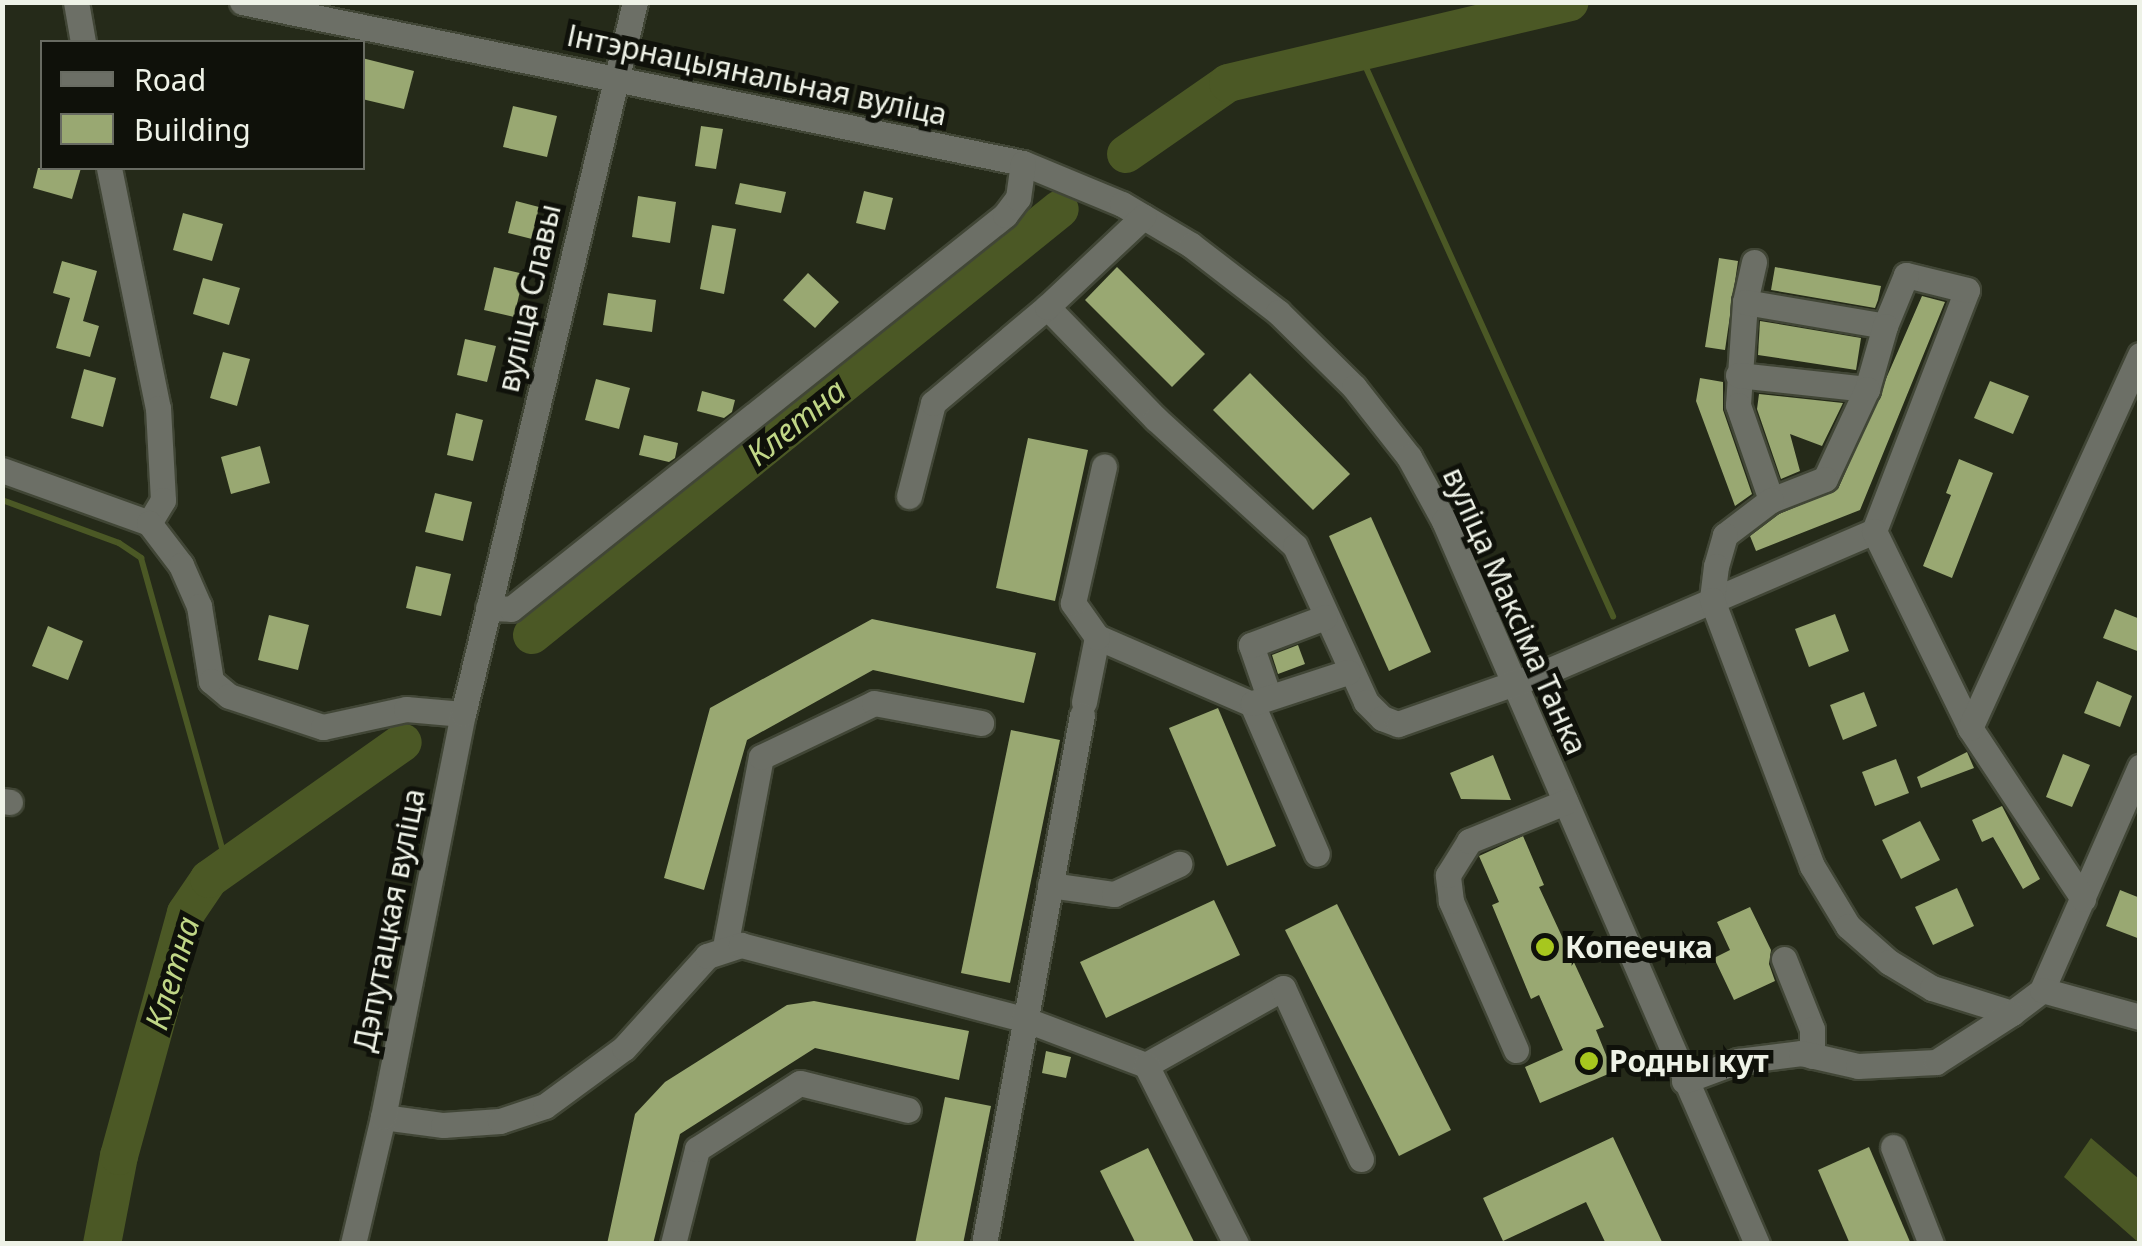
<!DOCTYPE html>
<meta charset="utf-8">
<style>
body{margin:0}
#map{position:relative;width:2142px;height:1246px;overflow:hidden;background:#252a19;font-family:"Noto Sans",sans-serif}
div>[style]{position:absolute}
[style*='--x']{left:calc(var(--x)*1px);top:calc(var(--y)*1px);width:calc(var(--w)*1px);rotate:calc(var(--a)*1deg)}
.water>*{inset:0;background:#4b5825}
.stream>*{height:6px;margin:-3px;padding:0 3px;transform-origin:3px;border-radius:3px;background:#4b5825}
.river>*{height:38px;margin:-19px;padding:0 19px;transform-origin:19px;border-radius:19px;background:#4b5825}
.building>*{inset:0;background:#99a872}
.roads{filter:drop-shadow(2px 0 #414636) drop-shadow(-2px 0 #414636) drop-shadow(0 2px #414636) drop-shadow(0 -2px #414636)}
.minor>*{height:25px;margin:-12.5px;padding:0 12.5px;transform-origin:12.5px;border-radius:12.5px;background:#6c6f66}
.dots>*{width:28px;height:28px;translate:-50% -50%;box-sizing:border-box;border:5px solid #0f110a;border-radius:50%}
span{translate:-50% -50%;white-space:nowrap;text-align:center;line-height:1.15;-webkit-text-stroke:10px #0f110a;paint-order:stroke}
.street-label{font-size:30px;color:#eef2e7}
.poi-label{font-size:30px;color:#eef2e7;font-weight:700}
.left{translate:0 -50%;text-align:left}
.water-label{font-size:32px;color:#c0d686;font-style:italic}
.frame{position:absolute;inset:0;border:5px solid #eef2e7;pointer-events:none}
.legend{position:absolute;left:40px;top:40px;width:325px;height:130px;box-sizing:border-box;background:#0f110a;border:2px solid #686b62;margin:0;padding:12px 18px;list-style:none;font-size:30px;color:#eef2e7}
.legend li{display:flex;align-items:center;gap:20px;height:50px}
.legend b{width:50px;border:2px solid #686b62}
</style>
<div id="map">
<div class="water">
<div style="clip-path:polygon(2091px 1138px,2139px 1179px,2139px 1243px,2064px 1177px)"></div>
</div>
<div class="stream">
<div style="--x:1359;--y:52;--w:619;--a:65.76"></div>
<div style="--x:2;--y:500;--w:125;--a:20.2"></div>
<div style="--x:119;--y:543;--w:27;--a:34"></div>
<div style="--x:141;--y:558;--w:320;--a:74.4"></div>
</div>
<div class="river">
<div style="--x:1126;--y:154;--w:124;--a:-34.8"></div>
<div style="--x:1228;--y:83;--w:351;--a:-13.3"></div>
<div style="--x:532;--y:635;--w:678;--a:-38.9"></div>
<div style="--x:102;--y:1244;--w:90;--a:-79.1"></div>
<div style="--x:119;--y:1156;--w:252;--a:-74.6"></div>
<div style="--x:186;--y:913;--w:41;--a:-55.9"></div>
<div style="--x:209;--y:879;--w:237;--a:-35.2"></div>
</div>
<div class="building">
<div style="clip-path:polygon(362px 58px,414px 71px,404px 109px,362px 99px)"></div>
<div style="clip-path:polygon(513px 106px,557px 116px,547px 157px,503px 147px)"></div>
<div style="clip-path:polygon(701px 126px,723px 129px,716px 169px,695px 166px)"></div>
<div style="clip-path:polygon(38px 168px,81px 168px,72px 199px,33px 188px)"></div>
<div style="clip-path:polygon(740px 183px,786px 192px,781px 213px,735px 204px)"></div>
<div style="clip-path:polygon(864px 191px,893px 198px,885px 230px,856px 223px)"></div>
<div style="clip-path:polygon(638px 196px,676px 202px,670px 243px,632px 237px)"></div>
<div style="clip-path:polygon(516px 201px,539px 207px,532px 239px,508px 233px)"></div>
<div style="clip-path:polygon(183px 213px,223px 224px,212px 261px,173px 250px)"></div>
<div style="clip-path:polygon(712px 225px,736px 229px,724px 294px,700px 289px)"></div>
<div style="clip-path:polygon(1719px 258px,1738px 261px,1725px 350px,1705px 347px)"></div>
<div style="clip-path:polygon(62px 261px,97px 271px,83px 321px,99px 326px,90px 357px,56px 348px,70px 298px,53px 293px)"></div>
<div style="clip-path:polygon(494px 267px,524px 274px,514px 317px,484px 310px)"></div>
<div style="clip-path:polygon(1117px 267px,1205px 354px,1172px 387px,1085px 300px)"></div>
<div style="clip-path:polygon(1775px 267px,1881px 286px,1878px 300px,1875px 308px,1771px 290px)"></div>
<div style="clip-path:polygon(808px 273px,839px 302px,815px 328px,783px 300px)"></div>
<div style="clip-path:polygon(203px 278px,240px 288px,229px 325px,193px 314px)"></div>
<div style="clip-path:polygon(608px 293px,656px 300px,652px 332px,603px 325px)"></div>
<div style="clip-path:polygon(1922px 296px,1945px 302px,1860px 510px,1756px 551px,1750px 536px,1779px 514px,1838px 489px)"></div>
<div style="clip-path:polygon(1760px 321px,1861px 338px,1856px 370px,1758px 355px)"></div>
<div style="clip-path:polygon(465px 339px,496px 346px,487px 382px,457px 375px)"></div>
<div style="clip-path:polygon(223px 352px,250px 359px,237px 406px,210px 398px)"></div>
<div style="clip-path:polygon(84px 369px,116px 378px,103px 427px,71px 418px)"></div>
<div style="clip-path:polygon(1250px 373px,1350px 474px,1313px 510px,1213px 410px)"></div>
<div style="clip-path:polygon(1700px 378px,1723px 382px,1723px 410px,1752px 494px,1735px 506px,1696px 401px)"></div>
<div style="clip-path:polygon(596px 379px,630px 388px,619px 429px,585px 420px)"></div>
<div style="clip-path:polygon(1990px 381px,2029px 396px,2013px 434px,1974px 418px)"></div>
<div style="clip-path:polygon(702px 391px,735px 400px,732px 412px,724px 418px,697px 411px)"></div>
<div style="clip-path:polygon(1759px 394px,1843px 403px,1822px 446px,1790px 434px,1800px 471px,1781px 479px,1757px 409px)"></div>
<div style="clip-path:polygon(456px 413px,483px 420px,473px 461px,447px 455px)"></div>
<div style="clip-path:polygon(644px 435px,678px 443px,675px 458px,669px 462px,639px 455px)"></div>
<div style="clip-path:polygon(1028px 438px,1088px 450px,1055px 601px,996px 588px)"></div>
<div style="clip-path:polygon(260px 446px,270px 483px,231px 494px,221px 457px)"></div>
<div style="clip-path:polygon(1959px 459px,1993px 473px,1952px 578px,1923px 566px,1951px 495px,1946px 493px)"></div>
<div style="clip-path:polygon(435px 493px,472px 502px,463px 541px,425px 532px)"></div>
<div style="clip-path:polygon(1371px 517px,1431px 652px,1389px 671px,1329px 536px)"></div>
<div style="clip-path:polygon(416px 566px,451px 574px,441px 616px,406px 608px)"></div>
<div style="clip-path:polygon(2115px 609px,2140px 619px,2140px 652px,2103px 638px)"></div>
<div style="clip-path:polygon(1835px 614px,1849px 651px,1809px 667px,1795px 629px)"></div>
<div style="clip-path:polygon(269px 615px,309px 625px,298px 670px,258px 660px)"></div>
<div style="clip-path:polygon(872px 619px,1036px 653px,1024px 703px,873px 670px,747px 740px,704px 890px,664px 878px,710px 708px)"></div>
<div style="clip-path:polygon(48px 626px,83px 641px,68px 680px,32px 666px)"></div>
<div style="clip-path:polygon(1298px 645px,1305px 664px,1278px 674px,1272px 655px)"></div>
<div style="clip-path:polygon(2097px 681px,2132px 696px,2120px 727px,2084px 713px)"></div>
<div style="clip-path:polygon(1864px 692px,1877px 726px,1843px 740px,1830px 705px)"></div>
<div style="clip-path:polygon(1218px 708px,1276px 846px,1227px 866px,1169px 728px)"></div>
<div style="clip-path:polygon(1011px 730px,1060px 740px,1010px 983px,961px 973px)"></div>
<div style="clip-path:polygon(1967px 752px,1974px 768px,1921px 788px,1917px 777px)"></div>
<div style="clip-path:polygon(2063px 754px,2090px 765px,2072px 807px,2046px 797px)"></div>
<div style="clip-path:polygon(1493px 755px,1511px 800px,1461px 799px,1450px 773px)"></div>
<div style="clip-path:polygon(1896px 759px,1909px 793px,1875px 806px,1862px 772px)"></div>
<div style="clip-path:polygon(2002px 806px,2040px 879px,2023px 889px,1993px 837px,1982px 842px,1972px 820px)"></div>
<div style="clip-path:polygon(1920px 821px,1940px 860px,1901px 879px,1882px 840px)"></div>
<div style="clip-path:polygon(1523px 836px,1544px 885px,1539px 887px,1604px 1027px,1596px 1030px,1613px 1072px,1540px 1103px,1525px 1067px,1563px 1050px,1539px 995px,1531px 999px,1492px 905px,1499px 902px,1479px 856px)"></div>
<div style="clip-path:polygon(1957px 888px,1974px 926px,1933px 945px,1915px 907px)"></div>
<div style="clip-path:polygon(2120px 890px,2140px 898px,2140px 939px,2106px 926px)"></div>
<div style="clip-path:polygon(1214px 900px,1240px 955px,1106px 1018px,1080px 962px)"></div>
<div style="clip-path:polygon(1337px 904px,1451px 1130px,1399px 1156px,1285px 930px)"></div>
<div style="clip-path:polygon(1750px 907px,1771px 950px,1769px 964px,1775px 981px,1734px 1000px,1714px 958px,1730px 950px,1717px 922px)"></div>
<div style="clip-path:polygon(814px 1001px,969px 1031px,959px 1080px,815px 1048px,680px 1134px,653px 1244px,607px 1244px,635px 1114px,665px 1082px,787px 1005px)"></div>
<div style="clip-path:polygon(1046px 1051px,1071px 1057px,1066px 1078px,1042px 1073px)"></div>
<div style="clip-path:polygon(945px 1097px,991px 1106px,963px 1244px,915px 1244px)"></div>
<div style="clip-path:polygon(1613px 1137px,1663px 1244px,1606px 1244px,1586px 1202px,1503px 1241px,1483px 1198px)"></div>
<div style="clip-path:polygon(1869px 1147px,1911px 1244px,1850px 1244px,1818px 1170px)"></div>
<div style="clip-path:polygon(1148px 1148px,1195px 1244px,1136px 1244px,1100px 1171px)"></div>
</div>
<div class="roads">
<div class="minor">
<div style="--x:76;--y:2;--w:41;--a:80.1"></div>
<div style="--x:242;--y:2;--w:797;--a:11.65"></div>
<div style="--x:1023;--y:163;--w:107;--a:22.5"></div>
<div style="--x:1122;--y:204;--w:80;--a:30.7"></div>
<div style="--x:1191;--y:245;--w:110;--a:37.6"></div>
<div style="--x:1278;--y:312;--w:107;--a:44.6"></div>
<div style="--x:1354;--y:387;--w:89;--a:51.8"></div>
<div style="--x:1409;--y:457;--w:73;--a:61.3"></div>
<div style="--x:1444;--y:521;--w:788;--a:66.59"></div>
<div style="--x:109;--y:168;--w:245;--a:78.5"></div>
<div style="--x:158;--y:408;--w:92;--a:86.9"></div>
<div style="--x:163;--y:500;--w:27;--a:121"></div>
<div style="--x:1754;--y:262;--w:41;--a:102.7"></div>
<div style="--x:1745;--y:302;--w:103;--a:93.9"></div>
<div style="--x:1738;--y:405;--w:101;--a:70.8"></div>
<div style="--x:1745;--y:302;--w:142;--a:9.7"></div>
<div style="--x:1047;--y:307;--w:156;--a:45.8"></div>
<div style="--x:1156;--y:419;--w:188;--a:42.4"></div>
<div style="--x:1295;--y:546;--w:171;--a:65.5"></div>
<div style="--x:1366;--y:702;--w:23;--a:45"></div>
<div style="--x:1382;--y:718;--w:17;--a:21"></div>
<div style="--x:1398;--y:724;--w:154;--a:-19.4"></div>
<div style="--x:1543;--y:673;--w:360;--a:-23.2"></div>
<div style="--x:1738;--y:375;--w:130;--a:6.2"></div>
<div style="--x:2;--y:470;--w:156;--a:19.8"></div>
<div style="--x:149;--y:523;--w:53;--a:52.7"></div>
<div style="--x:181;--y:565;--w:45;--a:66.3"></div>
<div style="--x:199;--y:606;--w:76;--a:80.9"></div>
<div style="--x:211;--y:681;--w:23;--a:40"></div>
<div style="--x:229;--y:696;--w:99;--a:18.3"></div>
<div style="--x:323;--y:727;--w:85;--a:-12.2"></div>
<div style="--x:406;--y:709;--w:57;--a:5"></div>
<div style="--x:909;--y:496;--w:96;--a:-75.5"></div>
<div style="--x:933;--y:403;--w:149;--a:-40.1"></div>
<div style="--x:1047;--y:307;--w:132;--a:-43.2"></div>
<div style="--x:1874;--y:531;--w:258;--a:-68.9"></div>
<div style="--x:1967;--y:290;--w:63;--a:-166.2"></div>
<div style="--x:1906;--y:275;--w:55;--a:112.4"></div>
<div style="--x:1885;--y:326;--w:66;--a:105.9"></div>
<div style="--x:1867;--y:389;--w:99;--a:115"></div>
<div style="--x:1825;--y:479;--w:58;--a:158.7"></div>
<div style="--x:1771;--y:500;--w:58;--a:142.7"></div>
<div style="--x:1725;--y:535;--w:32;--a:106"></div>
<div style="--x:1716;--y:566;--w:34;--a:97"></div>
<div style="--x:1712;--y:600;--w:284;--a:69.4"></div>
<div style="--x:1812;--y:866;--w:70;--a:59"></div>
<div style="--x:1848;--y:926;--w:55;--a:41.3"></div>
<div style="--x:1889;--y:962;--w:50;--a:31.2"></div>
<div style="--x:1932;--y:988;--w:84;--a:17.4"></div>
<div style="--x:2012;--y:1013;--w:38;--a:-37"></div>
<div style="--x:2042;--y:990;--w:244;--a:-66.3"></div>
<div style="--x:1874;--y:531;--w:219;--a:64"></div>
<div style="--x:1970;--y:728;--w:205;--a:56.5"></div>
<div style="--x:488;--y:608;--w:23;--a:2"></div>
<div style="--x:511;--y:609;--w:632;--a:-38.57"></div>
<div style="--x:1005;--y:215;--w:21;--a:-53"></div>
<div style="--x:1018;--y:198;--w:35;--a:-82"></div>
<div style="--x:1097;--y:637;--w:169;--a:23.4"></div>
<div style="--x:1252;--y:704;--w:163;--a:66.6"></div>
<div style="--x:1269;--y:697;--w:55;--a:-109.1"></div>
<div style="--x:1251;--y:645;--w:79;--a:-20.7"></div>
<div style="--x:1084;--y:702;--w:66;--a:-78.7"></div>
<div style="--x:1097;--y:637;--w:42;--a:-125.2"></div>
<div style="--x:1073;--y:603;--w:140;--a:-77.2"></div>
<div style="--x:1253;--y:703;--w:100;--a:-18.1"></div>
<div style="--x:1970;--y:728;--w:410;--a:-65.5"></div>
<div style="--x:2;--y:801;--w:8;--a:7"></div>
<div style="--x:1050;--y:885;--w:65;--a:8"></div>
<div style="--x:1114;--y:894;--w:72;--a:-24.8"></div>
<div style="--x:725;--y:947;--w:193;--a:-79.3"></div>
<div style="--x:761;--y:757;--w:125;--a:-25.5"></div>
<div style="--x:874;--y:703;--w:109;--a:10.6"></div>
<div style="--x:1784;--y:959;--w:75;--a:68.2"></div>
<div style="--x:1812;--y:1029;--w:27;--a:90"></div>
<div style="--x:2042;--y:990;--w:102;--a:15.4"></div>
<div style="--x:1516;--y:1050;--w:163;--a:-113.6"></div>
<div style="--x:1451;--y:901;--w:26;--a:-97"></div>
<div style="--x:1448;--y:875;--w:40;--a:-58"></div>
<div style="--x:1469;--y:841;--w:104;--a:-22.1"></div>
<div style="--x:1146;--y:1065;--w:157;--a:-29.3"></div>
<div style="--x:1283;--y:988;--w:188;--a:65.5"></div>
<div style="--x:1684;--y:1081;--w:58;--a:-20.3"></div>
<div style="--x:1738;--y:1061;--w:64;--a:-7.2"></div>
<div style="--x:1801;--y:1053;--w:58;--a:12.8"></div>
<div style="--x:1858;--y:1066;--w:78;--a:-2.9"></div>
<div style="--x:1936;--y:1062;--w:90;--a:-32.8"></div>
<div style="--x:383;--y:1117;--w:61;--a:7.6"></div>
<div style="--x:443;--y:1125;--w:57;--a:-4"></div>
<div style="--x:500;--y:1121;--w:47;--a:-18.4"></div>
<div style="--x:545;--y:1106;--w:98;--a:-36.3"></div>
<div style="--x:624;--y:1048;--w:124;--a:-47.9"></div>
<div style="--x:707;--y:956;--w:36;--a:-18"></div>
<div style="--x:741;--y:945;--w:293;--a:14.7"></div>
<div style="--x:1024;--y:1019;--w:130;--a:20.7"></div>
<div style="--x:1146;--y:1065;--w:200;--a:63.3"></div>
<div style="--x:1893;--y:1147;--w:104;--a:68.6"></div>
<div style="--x:353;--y:1244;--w:130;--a:-76.7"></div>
<div style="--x:383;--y:1117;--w:411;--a:-78.8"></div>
<div style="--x:463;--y:714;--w:732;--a:-76.42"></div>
<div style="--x:673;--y:1244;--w:98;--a:-75.8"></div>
<div style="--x:697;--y:1149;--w:122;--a:-32.7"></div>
<div style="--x:800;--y:1083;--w:111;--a:14"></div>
<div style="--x:984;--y:1244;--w:538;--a:-79.5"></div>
</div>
</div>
<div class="dots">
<div style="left:1545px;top:947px;background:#a7c71e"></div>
<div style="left:1589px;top:1061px;background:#a7c71e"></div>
</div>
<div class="street-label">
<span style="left:757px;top:75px;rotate:12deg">Інтэрнацыянальная вуліца</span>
<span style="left:529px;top:298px;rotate:-77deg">вуліца Славы</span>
<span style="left:1515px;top:611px;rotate:66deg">вуліца Максіма Танка</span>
<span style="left:389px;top:920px;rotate:-79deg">Дэпутацкая вуліца</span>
</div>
<div class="poi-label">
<span class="left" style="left:1565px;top:947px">Копеечка</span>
<span class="left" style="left:1609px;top:1061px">Родны кут</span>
</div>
<div class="water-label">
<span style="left:796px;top:422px;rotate:-39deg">Клетна</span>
<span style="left:172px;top:973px;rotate:-73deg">Клетна</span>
</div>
<div class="frame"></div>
<ul class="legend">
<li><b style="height:12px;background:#6c6f66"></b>Road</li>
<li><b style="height:28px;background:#99a872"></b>Building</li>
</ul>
</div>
